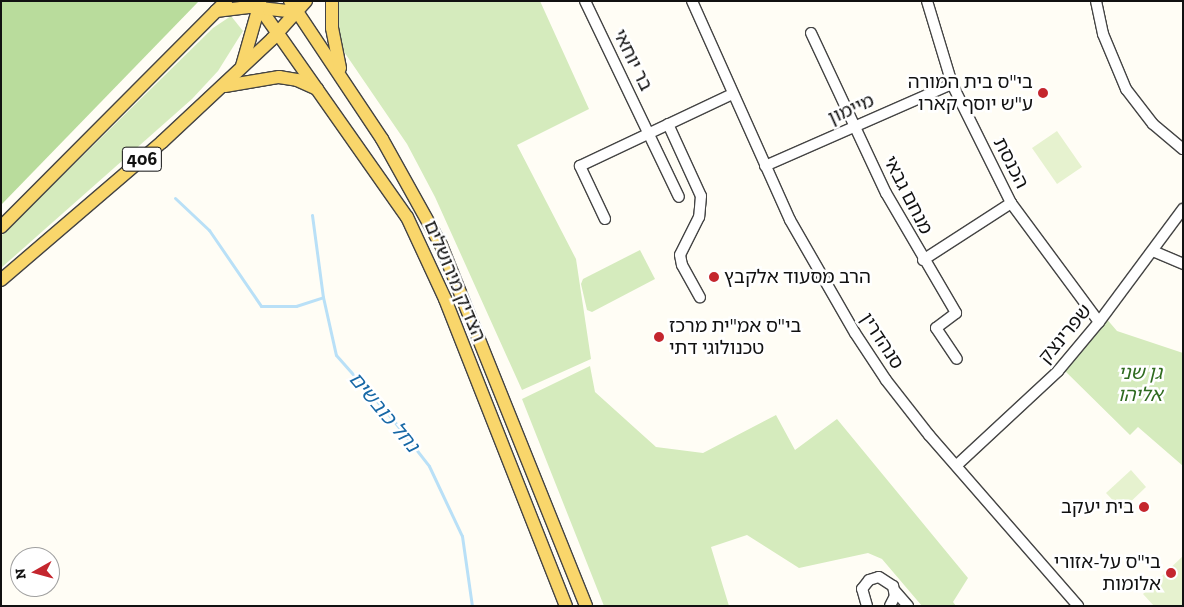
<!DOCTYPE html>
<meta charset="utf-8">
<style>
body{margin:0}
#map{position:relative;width:1184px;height:607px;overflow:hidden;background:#fffdf5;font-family:"Zilla Slab","Noto Sans Hebrew",serif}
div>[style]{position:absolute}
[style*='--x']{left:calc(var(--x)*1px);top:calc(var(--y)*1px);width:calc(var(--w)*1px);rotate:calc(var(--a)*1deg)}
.green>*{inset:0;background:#d5ebbd}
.forest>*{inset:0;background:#b9dc9c}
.pitch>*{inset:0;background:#e6f2cf}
.stream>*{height:3px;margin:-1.5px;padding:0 1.5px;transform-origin:1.5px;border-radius:1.5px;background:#b9e0f7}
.roads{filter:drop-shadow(1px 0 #444) drop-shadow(-1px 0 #444) drop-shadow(0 1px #444) drop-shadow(0 -1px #444)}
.minor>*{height:10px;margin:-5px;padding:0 5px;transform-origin:5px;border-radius:5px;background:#fff}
.major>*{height:12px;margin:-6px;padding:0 6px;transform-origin:6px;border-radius:6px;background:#f9d66b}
.dots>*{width:14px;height:14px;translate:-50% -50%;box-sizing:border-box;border:2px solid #fff;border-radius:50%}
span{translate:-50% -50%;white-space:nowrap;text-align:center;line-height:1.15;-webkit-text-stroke:5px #fff;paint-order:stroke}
.shield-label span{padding:1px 4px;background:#fff;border:1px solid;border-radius:4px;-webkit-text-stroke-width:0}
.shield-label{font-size:18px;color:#111;font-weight:700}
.street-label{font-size:19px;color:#111}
.poi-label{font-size:19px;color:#111}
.right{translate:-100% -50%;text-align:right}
.left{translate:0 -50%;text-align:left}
.park-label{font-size:19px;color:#2f6b1f;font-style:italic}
.water-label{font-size:20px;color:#1768a6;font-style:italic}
.frame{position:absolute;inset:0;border:2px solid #111;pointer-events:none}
.north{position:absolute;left:10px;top:547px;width:50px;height:50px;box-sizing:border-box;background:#fff;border:1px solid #a0a0a0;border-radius:50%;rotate:263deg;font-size:14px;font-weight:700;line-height:20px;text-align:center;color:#111}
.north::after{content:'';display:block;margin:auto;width:18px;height:22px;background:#c4262e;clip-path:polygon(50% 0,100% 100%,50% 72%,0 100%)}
</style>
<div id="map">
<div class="green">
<div style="clip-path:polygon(338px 1px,540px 1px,589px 109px,517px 145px,576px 259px,591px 359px,522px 390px,435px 197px,407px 144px,336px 40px,334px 16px)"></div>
<div style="clip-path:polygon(231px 16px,243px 31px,218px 71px,192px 99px,1px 268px,1px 236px,213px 28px)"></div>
<div style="clip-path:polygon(640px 250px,655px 279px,592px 312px,587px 310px,581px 284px,583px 279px)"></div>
<div style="clip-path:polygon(1105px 317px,1117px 331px,1183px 353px,1183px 466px,1138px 427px,1130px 435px,1063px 369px)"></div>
<div style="clip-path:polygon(590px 366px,595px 392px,656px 447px,703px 453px,776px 415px,795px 450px,837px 419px,968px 578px,953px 602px,956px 606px,922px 606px,882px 559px,868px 553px,799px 568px,747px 535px,711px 547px,729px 606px,604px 606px,522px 399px)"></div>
</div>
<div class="forest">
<div style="clip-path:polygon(1px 1px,199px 1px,1px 205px)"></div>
</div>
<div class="pitch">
<div style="clip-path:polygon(1057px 131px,1082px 167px,1057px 184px,1032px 148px)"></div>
<div style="clip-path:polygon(1131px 470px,1146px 487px,1122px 510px,1106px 493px)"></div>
<div style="clip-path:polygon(1183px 556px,1183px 606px,1154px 606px,1143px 594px)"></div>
</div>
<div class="stream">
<div style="--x:175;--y:198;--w:47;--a:43.3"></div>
<div style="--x:209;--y:230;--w:92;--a:55.6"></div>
<div style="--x:261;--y:306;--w:35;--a:0"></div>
<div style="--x:296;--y:306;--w:28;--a:-18"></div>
<div style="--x:312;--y:215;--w:83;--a:82.4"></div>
<div style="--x:323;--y:297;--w:59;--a:77.4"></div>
<div style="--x:336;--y:355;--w:81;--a:48.5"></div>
<div style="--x:390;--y:416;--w:63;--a:52"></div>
<div style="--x:429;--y:466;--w:77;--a:64.8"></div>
<div style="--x:462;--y:536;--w:71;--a:81.9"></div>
</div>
<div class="roads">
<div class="minor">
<div style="--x:585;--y:1;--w:217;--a:64.4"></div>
<div style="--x:692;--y:1;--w:240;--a:65.9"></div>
<div style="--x:790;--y:220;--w:130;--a:60.1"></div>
<div style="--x:855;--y:333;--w:56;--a:56.6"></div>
<div style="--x:886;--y:380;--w:70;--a:52"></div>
<div style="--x:929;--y:435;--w:227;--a:48.9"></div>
<div style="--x:927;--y:1;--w:87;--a:73.2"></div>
<div style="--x:952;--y:84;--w:133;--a:63.6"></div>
<div style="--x:1011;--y:203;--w:148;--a:53.5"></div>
<div style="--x:1096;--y:1;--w:34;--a:78"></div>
<div style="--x:1103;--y:34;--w:60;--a:67.3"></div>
<div style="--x:1126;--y:89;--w:44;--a:52.4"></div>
<div style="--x:1153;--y:124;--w:39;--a:40"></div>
<div style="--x:811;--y:33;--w:177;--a:64.9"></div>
<div style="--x:886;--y:193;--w:139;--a:59.7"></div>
<div style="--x:956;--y:313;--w:25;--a:143"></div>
<div style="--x:936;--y:328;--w:37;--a:56"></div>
<div style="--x:668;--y:124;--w:79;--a:65.4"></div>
<div style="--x:701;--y:196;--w:21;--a:95"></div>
<div style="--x:699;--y:217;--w:42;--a:116.6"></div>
<div style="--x:680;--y:255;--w:10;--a:79"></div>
<div style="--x:682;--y:265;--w:37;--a:61"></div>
<div style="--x:765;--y:166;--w:204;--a:-23.7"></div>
<div style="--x:605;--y:219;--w:59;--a:-115.3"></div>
<div style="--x:580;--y:166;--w:168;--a:-25.3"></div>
<div style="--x:1153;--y:251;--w:33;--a:23"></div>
<div style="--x:923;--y:260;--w:105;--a:-32.9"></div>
<div style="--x:957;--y:465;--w:138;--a:-42.9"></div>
<div style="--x:1058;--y:371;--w:64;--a:-50.1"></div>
<div style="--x:1099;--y:322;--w:141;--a:-53.4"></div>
<div style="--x:895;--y:591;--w:20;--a:49"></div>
<div style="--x:867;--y:606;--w:18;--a:-106"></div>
<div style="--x:862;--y:589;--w:11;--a:-52"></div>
<div style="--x:869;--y:580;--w:10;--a:-17"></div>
<div style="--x:879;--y:577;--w:17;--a:33"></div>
<div style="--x:893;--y:586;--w:10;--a:79"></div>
<div style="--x:895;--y:596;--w:11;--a:117"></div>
</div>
<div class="major">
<div style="--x:255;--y:1;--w:264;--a:54.9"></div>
<div style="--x:407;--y:217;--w:90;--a:65.1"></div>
<div style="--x:445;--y:299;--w:330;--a:68.5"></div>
<div style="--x:290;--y:1;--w:166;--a:56.3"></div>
<div style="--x:382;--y:139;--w:121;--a:60.9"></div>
<div style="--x:441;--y:245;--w:389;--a:68.1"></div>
<div style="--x:332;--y:1;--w:27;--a:90"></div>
<div style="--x:332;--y:28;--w:41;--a:78.7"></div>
<div style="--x:216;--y:11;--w:35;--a:-7"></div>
<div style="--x:251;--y:7;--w:46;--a:6.2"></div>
<div style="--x:242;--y:66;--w:66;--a:-74.1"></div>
<div style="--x:225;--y:86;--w:55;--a:-9.5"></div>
<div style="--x:279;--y:77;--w:18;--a:9"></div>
<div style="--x:297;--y:80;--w:22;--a:24"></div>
<div style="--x:1;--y:227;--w:319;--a:-45.1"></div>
<div style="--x:1;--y:280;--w:212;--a:-40.6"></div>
<div style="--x:162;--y:142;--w:151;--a:-43.1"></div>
<div style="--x:272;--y:39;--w:51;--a:-48.2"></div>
</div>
</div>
<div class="dots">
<div style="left:1043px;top:93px;background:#c4262e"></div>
<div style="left:714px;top:277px;background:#c4262e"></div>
<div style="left:659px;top:337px;background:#c4262e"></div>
<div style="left:1144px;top:507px;background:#c4262e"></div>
<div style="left:1171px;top:573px;background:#c4262e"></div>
</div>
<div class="shield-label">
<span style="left:142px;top:159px">406</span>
</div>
<div class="street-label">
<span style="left:633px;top:60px;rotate:64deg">בר יוחאי</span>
<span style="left:851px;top:109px;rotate:-24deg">מיימון</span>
<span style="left:1011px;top:163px;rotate:63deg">הכנסת</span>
<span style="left:908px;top:195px;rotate:63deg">מנחם גבאי</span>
<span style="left:455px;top:281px;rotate:67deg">הצדיק מירושלים</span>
<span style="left:1065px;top:334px;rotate:-50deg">שפרינצק</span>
<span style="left:882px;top:341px;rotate:57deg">סנהדרין</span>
</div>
<div class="poi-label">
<span class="right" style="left:1033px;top:93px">בי"ס בית המורה<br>ע"ש יוסף קארו</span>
<span class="left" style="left:724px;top:277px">הרב מסעוד אלקבץ</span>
<span class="left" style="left:669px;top:337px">בי"ס אמ"ית מרכז<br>טכנולוגי דתי</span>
<span class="right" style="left:1134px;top:507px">בית יעקב</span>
<span class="right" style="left:1161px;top:573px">בי"ס על-אזורי<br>אלומות</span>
</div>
<div class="park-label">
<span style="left:1140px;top:384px">גן שני<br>אליהו</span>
</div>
<div class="water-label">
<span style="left:384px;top:412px;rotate:50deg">נחל כובשים</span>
</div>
<div class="frame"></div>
<div class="north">N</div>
</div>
